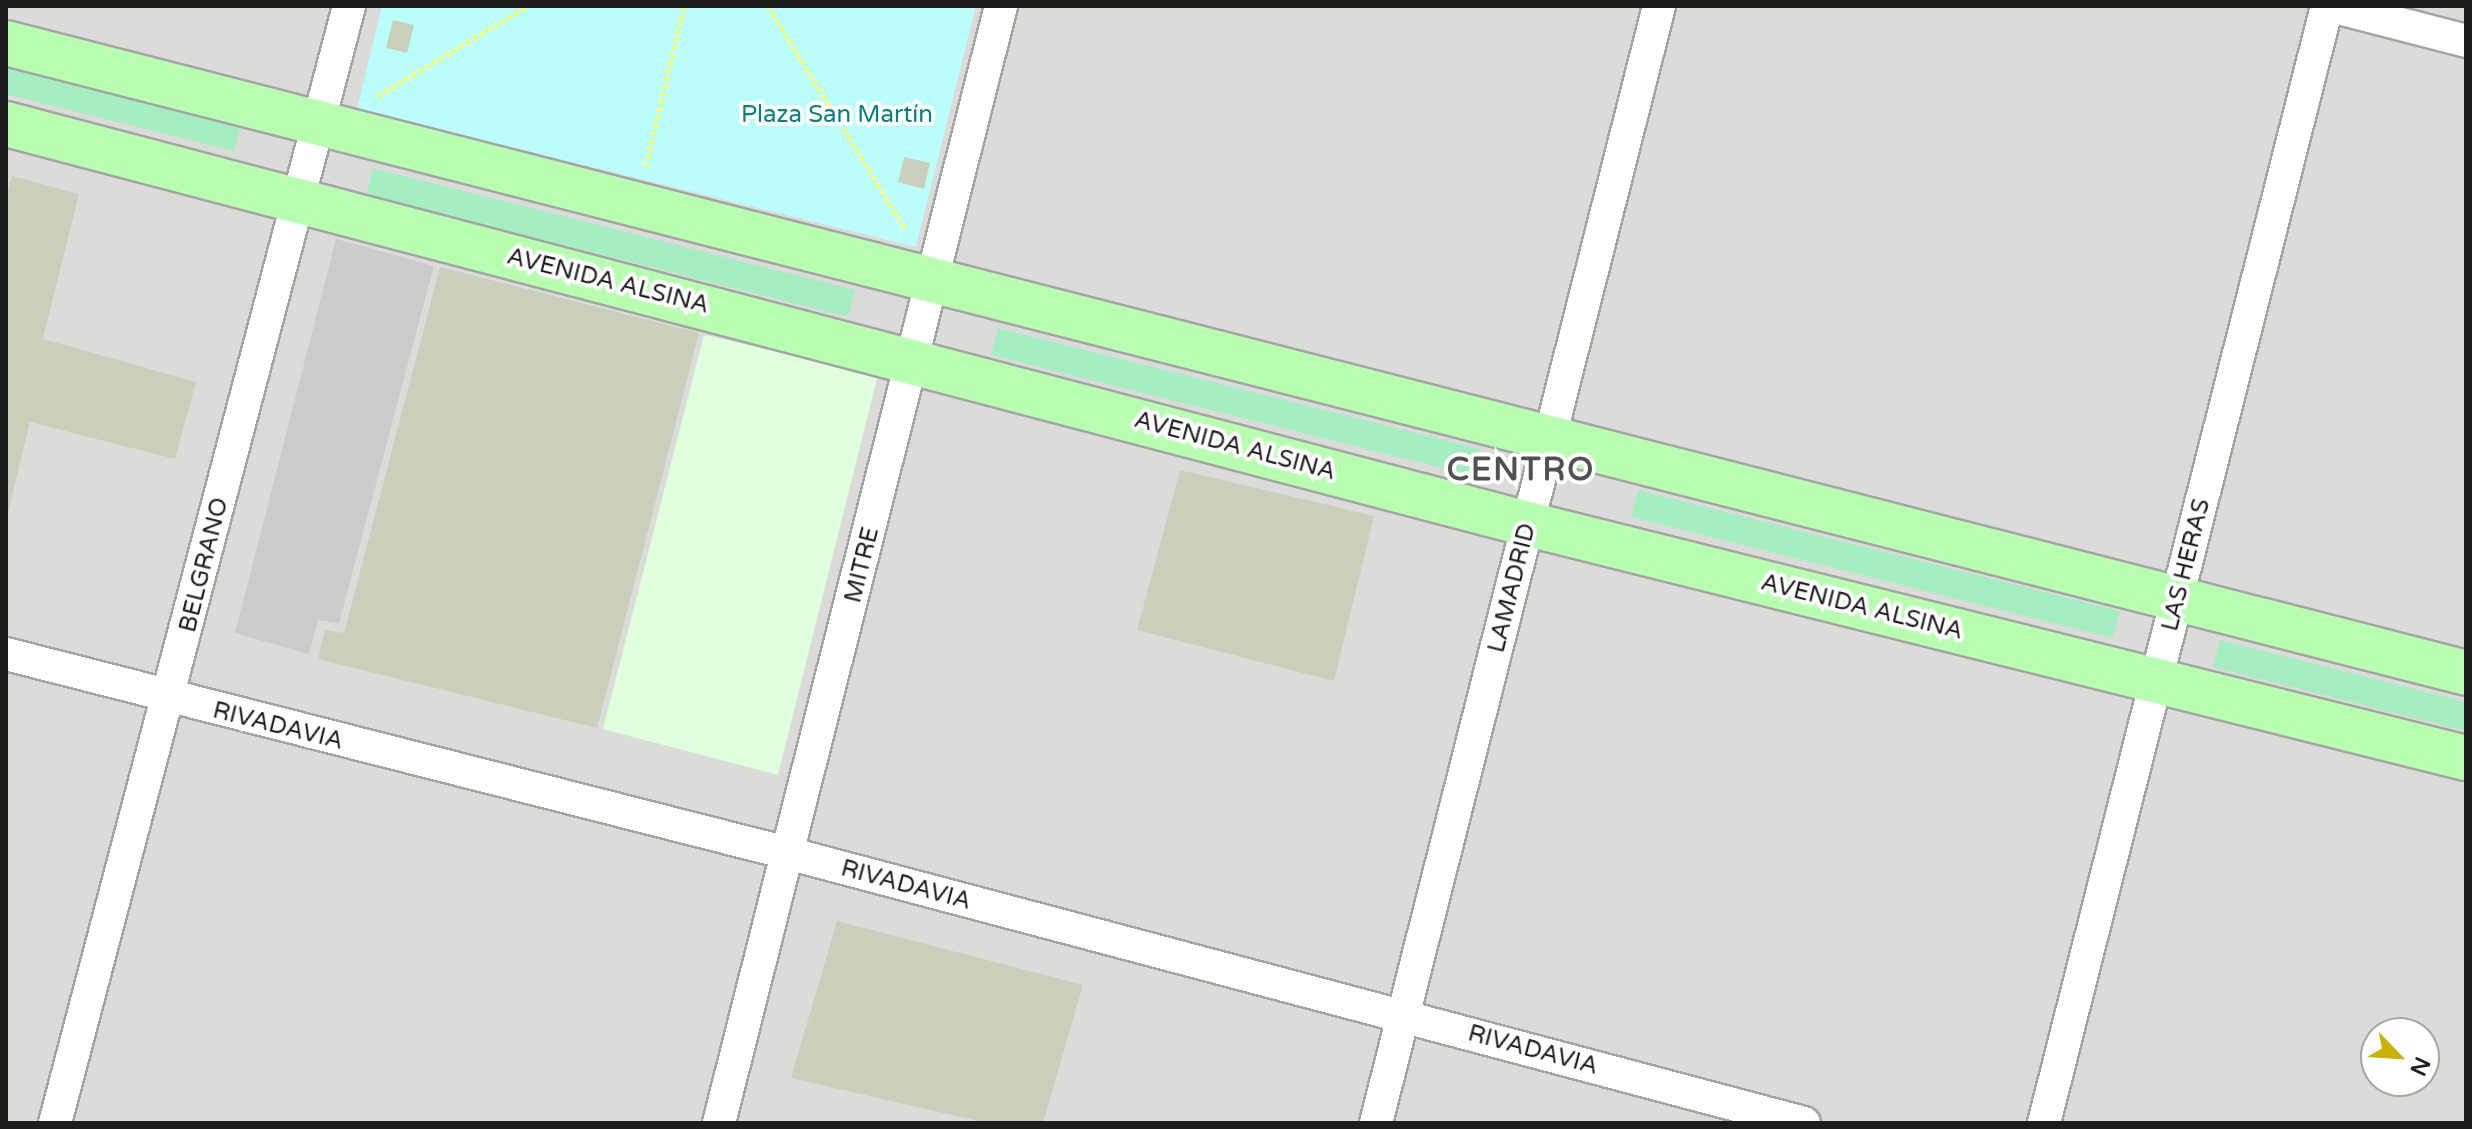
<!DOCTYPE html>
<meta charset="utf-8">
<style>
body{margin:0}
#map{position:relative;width:2472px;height:1129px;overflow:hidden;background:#e8efe2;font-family:"Varela Round",sans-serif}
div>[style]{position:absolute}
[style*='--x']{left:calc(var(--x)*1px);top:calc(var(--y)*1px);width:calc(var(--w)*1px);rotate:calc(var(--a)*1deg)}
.residential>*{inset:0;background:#dbdbda}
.education>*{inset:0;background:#e0ffdc}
.religious>*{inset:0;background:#cbcbcb}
.grass>*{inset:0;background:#a4eec1}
.park>*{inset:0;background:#bbfdfb}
.building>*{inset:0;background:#c9cfbb}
.path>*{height:5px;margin-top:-2.5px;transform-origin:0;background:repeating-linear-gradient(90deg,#fffc64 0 4px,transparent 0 8px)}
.roads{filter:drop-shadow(2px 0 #a4a4a4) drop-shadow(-2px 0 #a4a4a4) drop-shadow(0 2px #a4a4a4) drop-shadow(0 -2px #a4a4a4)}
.street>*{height:32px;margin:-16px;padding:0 16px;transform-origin:16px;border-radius:16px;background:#fff}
.secondary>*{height:44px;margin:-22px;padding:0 22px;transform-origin:22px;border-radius:22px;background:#b7feb1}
span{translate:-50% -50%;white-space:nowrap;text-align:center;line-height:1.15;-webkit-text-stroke:8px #fff;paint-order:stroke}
.park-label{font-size:24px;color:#03837f}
.street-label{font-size:24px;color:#1d1d1d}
.district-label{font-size:32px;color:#505050;font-weight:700;letter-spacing:2px}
.frame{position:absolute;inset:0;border:8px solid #1d1d1d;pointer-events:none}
.north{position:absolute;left:2360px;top:1017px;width:80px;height:80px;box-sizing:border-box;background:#fff;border:2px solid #a5a5a5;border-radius:50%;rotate:115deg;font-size:22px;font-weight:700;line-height:32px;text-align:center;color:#1d1d1d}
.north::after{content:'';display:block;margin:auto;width:28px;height:36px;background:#cbb200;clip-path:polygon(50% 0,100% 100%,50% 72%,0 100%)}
</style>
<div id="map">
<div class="residential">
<div style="clip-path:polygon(evenodd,6px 6px,2466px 6px,2466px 1123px,6px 1123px,6px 6px,2376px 1033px,2424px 1033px,2424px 1081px,2376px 1081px,2376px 1033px)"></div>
</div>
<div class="education">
<div style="clip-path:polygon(704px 335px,878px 375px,778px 775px,603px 729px)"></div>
</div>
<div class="religious">
<div style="clip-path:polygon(336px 239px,434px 266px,339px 623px,318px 620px,309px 654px,235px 633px)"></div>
</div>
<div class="grass">
<div style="clip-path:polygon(6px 66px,241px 125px,234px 151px,6px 94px)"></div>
<div style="clip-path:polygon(373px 168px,855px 290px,848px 317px,366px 195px)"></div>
<div style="clip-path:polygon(998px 328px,1480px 449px,1474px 476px,991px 355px)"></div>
<div style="clip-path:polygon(1638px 490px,2120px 611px,2113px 638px,1631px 517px)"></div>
<div style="clip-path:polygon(2220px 640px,2466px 702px,2466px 731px,2213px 667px)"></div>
</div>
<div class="park">
<div style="clip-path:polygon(382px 6px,976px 6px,916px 247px,357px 109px)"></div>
</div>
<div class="building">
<div style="clip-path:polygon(393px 20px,414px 25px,407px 53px,386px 48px)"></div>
<div style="clip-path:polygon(904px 157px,930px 163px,924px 189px,898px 182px)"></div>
<div style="clip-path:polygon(12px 176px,79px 194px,43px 339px,196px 382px,175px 459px,30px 422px,7px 517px,6px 198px)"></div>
<div style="clip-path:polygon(440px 267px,699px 333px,597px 728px,318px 659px,325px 630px,344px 633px)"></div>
<div style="clip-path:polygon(1180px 470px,1374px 516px,1334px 681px,1137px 630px)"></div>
<div style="clip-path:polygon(837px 921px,1083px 985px,1043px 1123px,987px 1123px,791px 1078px)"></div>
</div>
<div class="path">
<div style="--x:768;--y:6;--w:263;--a:58.4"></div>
<div style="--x:378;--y:96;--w:175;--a:-31"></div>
<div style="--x:646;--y:166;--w:164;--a:-76.6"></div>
</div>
<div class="roads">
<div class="street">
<div style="--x:2331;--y:6;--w:139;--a:14.5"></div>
<div style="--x:6;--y:654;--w:810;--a:14.29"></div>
<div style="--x:791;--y:854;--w:1048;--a:14.87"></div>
<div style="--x:55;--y:1123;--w:1155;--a:-75.25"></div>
<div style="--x:719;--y:1123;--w:1152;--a:-75.83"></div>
<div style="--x:1376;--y:1123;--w:1152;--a:-75.78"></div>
<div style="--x:2044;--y:1123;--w:1152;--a:-75.78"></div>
</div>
<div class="secondary">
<div style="--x:6;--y:43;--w:2539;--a:14.36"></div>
<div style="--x:6;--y:124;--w:1574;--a:14.73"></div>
<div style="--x:1528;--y:524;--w:967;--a:14.01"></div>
</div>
</div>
<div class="park-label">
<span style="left:837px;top:115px">Plaza San Martín</span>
</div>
<div class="street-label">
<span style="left:608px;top:281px;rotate:14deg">AVENIDA ALSINA</span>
<span style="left:1235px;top:446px;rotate:15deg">AVENIDA ALSINA</span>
<span style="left:204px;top:565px;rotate:-76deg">BELGRANO</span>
<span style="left:862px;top:565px;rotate:-76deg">MITRE</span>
<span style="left:2186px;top:565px;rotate:-76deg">LAS HERAS</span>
<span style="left:1512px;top:588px;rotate:-76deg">LAMADRID</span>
<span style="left:1862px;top:607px;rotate:14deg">AVENIDA ALSINA</span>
<span style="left:278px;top:726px;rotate:14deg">RIVADAVIA</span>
<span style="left:906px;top:885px;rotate:15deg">RIVADAVIA</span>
<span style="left:1533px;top:1050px;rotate:15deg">RIVADAVIA</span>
</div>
<div class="district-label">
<span style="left:1521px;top:470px">CENTRO</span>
</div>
<div class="frame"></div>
<div class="north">N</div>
</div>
